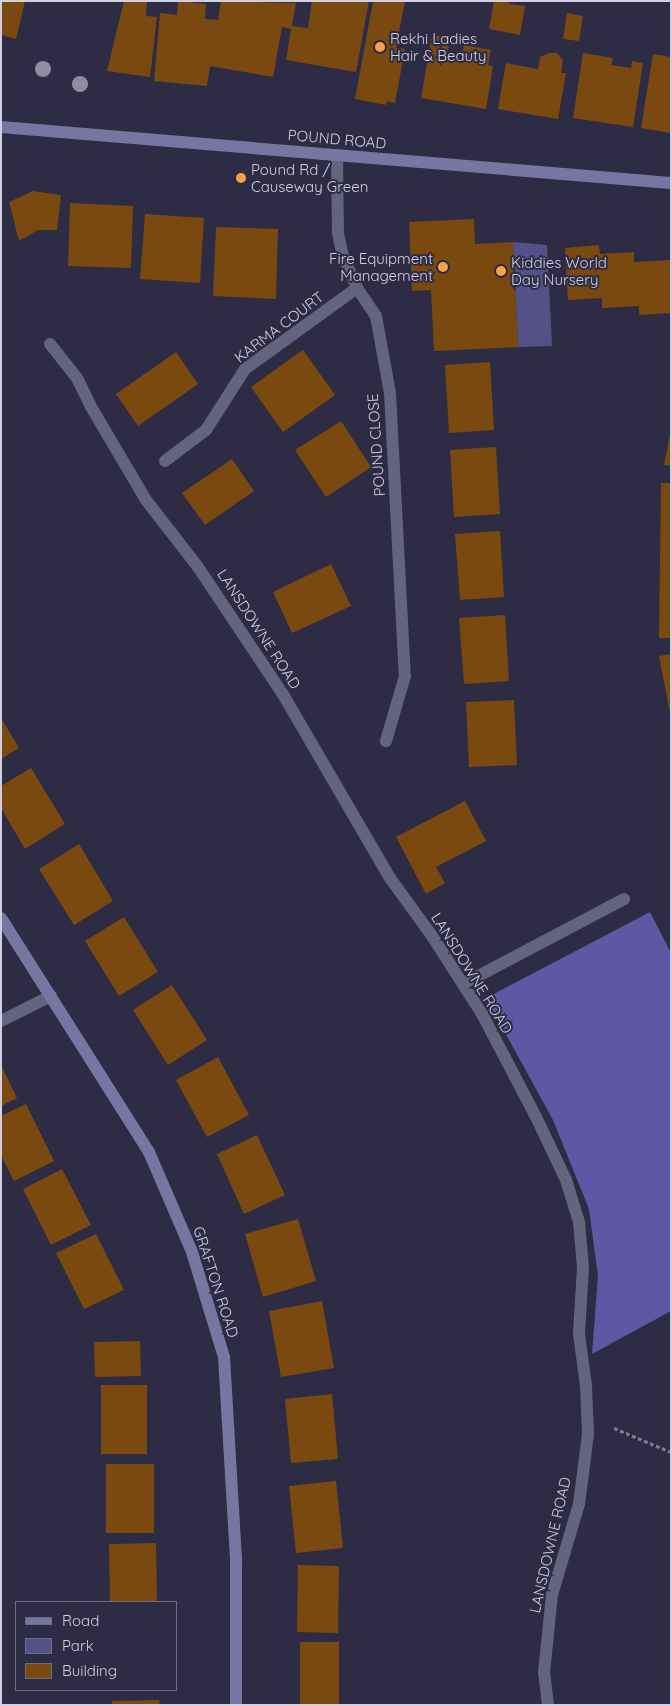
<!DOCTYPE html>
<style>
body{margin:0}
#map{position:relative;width:672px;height:1706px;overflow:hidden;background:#2d2c44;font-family:Quicksand,sans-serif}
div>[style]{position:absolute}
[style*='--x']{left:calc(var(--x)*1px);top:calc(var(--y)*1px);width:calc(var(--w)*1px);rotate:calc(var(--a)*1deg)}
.green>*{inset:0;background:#545188}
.forest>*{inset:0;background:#5e58a4}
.building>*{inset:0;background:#7a4910}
.path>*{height:3px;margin-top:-1.5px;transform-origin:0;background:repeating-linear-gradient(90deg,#7c7b90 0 4px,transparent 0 6.5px)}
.lane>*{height:12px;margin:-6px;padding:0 6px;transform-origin:6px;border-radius:6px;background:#64647f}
.street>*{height:12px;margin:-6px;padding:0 6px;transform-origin:6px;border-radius:6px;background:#64647f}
.secondary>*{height:12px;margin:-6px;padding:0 6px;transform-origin:6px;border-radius:6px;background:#7776a2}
.trees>*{width:16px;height:16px;margin:-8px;border-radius:50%;background:#8e8da4}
.dots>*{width:14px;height:14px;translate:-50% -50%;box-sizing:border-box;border:2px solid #2d2c44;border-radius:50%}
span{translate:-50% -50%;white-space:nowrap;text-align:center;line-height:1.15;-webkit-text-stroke:4px #2d2c44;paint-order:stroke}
.poi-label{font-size:15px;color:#d0d0e0}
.left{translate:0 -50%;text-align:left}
.right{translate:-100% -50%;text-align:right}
.street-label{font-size:15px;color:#d0d0e0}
.frame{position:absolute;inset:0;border:2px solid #d0d0e0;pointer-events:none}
.legend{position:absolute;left:15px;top:1601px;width:162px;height:90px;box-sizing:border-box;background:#2d2c44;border:1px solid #6e6e82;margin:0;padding:6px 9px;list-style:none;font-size:15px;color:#d0d0e0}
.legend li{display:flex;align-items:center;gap:10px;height:25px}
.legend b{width:25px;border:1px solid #6e6e82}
</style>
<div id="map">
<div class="green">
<div style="clip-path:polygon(513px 242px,547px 245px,552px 346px,518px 347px)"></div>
</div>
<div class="forest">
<div style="clip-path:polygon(650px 912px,671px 953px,671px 1311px,592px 1354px,598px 1276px,589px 1209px,553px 1120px,486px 998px)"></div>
</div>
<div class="building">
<div style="clip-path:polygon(1px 1px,25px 1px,16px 39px,1px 35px)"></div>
<div style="clip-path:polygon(124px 1px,147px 1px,146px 16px,157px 17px,150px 77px,107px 71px)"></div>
<div style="clip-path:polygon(178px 1px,206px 4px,205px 19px,218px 20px,221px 1px,296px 3px,292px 26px,308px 28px,312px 1px,369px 1px,356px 72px,286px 60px,291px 29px,282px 27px,273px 77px,210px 66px,207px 86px,154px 81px,160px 13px,177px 15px)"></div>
<div style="clip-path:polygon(373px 1px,405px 1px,396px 48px,405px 49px,395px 103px,387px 101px,386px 105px,355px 99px)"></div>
<div style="clip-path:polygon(494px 1px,509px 1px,509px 4px,525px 6px,520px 35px,489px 29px)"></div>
<div style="clip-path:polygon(567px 13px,583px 16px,579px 41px,563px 39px)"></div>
<div style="clip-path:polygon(432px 35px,450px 38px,447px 57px,461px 59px,464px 45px,491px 50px,488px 65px,493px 66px,486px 109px,421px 98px)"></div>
<div style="clip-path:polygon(549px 53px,557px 53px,563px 60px,561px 73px,566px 73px,558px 119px,498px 109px,506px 63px,538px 69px,540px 57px)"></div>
<div style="clip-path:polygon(583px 53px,613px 58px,611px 65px,631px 68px,632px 61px,643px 63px,633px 127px,573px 118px)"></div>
<div style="clip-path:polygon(653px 54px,671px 57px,671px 133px,641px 128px)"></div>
<div style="clip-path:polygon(33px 191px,61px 195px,57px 230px,38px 230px,19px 241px,9px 202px)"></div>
<div style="clip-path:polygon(70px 203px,133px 206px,131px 268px,68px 266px)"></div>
<div style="clip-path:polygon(145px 214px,204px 218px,200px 283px,140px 279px)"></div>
<div style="clip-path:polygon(474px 219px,475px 244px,513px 242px,518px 347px,434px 351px,431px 290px,412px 291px,409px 222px)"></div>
<div style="clip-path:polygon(216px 227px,278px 229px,276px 299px,213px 296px)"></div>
<div style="clip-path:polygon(599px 245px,600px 254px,634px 252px,634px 262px,671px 260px,671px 313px,639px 315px,639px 306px,602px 308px,602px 298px,568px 300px,565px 248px)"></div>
<div style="clip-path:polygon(303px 350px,335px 395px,283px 432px,251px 387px)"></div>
<div style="clip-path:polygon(176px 352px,198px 384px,138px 426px,116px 394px)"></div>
<div style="clip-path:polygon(490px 362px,494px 430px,449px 433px,445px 365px)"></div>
<div style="clip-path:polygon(341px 421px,371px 467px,326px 497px,295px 450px)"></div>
<div style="clip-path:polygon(670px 434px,671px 434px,671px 466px,664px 465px)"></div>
<div style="clip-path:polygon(496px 447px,500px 514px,454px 517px,450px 450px)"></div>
<div style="clip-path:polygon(232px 459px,254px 491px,205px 525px,182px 493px)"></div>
<div style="clip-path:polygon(661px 483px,671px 483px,671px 638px,659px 638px)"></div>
<div style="clip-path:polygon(500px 531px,504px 597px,460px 600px,455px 534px)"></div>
<div style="clip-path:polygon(331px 564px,351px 606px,292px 633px,273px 592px)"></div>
<div style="clip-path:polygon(505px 615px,509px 681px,464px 684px,459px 618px)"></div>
<div style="clip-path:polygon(671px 654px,671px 713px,670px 713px,659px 656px)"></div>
<div style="clip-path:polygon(514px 700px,517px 765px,469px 767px,466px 702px)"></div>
<div style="clip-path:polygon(1px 718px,19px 748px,1px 759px)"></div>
<div style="clip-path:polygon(31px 768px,65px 824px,25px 849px,1px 808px,1px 786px)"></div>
<div style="clip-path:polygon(465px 801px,486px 841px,436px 867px,445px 883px,426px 894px,396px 837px)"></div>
<div style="clip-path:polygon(79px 844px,113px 901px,74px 925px,39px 869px)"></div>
<div style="clip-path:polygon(124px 917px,158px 972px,119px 996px,85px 941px)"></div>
<div style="clip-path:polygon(172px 985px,207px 1040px,168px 1065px,133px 1010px)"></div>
<div style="clip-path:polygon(218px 1057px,249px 1115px,207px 1137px,176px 1080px)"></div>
<div style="clip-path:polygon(1px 1065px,17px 1098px,1px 1106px)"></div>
<div style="clip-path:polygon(26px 1104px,54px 1161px,14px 1181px,1px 1155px,1px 1116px)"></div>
<div style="clip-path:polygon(257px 1135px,285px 1195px,244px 1214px,217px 1154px)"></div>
<div style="clip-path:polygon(62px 1169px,91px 1225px,51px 1245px,23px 1189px)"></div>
<div style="clip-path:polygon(298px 1219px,316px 1281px,263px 1297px,245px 1234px)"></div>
<div style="clip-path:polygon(96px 1234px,124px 1290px,84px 1309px,56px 1253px)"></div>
<div style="clip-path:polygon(322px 1301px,334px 1368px,281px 1377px,269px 1311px)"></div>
<div style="clip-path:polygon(140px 1341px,141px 1376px,95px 1377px,94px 1342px)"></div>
<div style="clip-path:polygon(101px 1385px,147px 1385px,147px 1454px,101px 1454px)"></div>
<div style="clip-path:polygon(332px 1394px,338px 1459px,291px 1463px,285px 1399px)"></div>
<div style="clip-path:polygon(106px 1464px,154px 1464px,154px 1533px,106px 1533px)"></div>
<div style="clip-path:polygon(336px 1481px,343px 1548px,296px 1553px,289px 1486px)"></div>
<div style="clip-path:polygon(156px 1543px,157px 1602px,110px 1602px,109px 1544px)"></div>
<div style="clip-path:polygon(298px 1565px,339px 1566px,338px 1633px,297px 1632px)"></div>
<div style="clip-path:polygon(300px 1642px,339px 1642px,339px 1705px,300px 1705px)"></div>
<div style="clip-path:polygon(159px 1700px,160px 1705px,112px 1705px,112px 1701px)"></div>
</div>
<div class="path">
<div style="--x:614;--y:1428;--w:62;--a:22.8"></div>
</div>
<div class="lane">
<div style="--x:50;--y:344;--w:43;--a:51.5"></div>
<div style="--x:77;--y:378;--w:30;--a:64"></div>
<div style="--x:90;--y:405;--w:110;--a:59.5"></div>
<div style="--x:146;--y:500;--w:85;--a:52.2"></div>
<div style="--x:198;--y:567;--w:155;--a:56.3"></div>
<div style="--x:284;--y:696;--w:211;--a:59.8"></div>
<div style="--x:390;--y:878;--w:72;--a:54.1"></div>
<div style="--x:432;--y:936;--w:93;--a:57.3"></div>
<div style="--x:482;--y:1014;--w:116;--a:62.3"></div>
<div style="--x:536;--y:1117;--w:70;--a:64.5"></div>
<div style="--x:566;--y:1180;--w:44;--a:72.8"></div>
<div style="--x:579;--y:1222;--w:46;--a:85"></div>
<div style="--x:583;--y:1268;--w:66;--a:93.5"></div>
<div style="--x:579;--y:1334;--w:52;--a:82.3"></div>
<div style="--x:586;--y:1386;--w:48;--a:87.6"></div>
<div style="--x:588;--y:1434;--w:71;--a:97.3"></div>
<div style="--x:579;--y:1504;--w:95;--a:106.5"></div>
<div style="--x:552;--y:1595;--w:77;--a:95.9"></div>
<div style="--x:544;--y:1672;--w:33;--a:83"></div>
<div style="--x:463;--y:984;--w:182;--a:-27.8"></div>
<div style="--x:1;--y:1021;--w:56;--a:-26.6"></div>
</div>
<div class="street">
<div style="--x:337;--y:155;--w:78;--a:89.3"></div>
<div style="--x:338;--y:233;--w:24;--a:78"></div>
<div style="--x:343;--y:256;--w:35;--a:66"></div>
<div style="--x:357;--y:288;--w:34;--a:56"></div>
<div style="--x:376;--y:316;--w:78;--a:79.7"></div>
<div style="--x:390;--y:393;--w:283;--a:87"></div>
<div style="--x:405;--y:676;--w:68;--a:106.3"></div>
<div style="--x:165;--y:461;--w:51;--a:-37.1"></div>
<div style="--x:206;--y:430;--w:72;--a:-57.4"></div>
<div style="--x:245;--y:369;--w:138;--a:-35.9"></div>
</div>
<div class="secondary">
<div style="--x:1;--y:127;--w:672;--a:4.78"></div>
<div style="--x:1;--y:918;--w:277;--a:57.7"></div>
<div style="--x:149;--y:1152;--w:109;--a:66.7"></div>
<div style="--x:192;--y:1252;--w:59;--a:73.1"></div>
<div style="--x:209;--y:1308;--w:51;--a:73"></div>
<div style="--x:224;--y:1357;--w:205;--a:86.6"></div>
<div style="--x:236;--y:1562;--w:143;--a:90"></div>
</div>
<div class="trees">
<div style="left:43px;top:69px"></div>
<div style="left:80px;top:84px"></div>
</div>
<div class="dots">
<div style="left:380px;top:47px;background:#f7a248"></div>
<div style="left:241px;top:178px;background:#f7a248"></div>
<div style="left:443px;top:267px;background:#f7a248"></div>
<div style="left:501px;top:271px;background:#f7a248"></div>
</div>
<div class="poi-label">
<span class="left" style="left:390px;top:47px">Rekhi Ladies<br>Hair &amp; Beauty</span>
<span class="left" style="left:251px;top:178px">Pound Rd /<br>Causeway Green</span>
<span class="right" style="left:433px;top:267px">Fire Equipment<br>Management</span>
<span class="left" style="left:511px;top:271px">Kiddies World<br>Day Nursery</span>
</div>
<div class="street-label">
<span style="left:337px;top:139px;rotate:5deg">POUND ROAD</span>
<span style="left:279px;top:327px;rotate:-37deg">KARMA COURT</span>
<span style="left:376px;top:445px;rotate:-94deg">POUND CLOSE</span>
<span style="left:259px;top:629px;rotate:57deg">LANSDOWNE ROAD</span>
<span style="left:472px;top:973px;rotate:58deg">LANSDOWNE ROAD</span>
<span style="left:216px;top:1282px;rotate:72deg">GRAFTON ROAD</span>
<span style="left:550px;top:1545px;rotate:-77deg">LANSDOWNE ROAD</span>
</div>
<div class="frame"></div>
<ul class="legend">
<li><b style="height:6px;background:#7776a2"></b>Road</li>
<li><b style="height:14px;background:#545188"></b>Park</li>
<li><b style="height:14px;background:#7a4910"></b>Building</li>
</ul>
</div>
